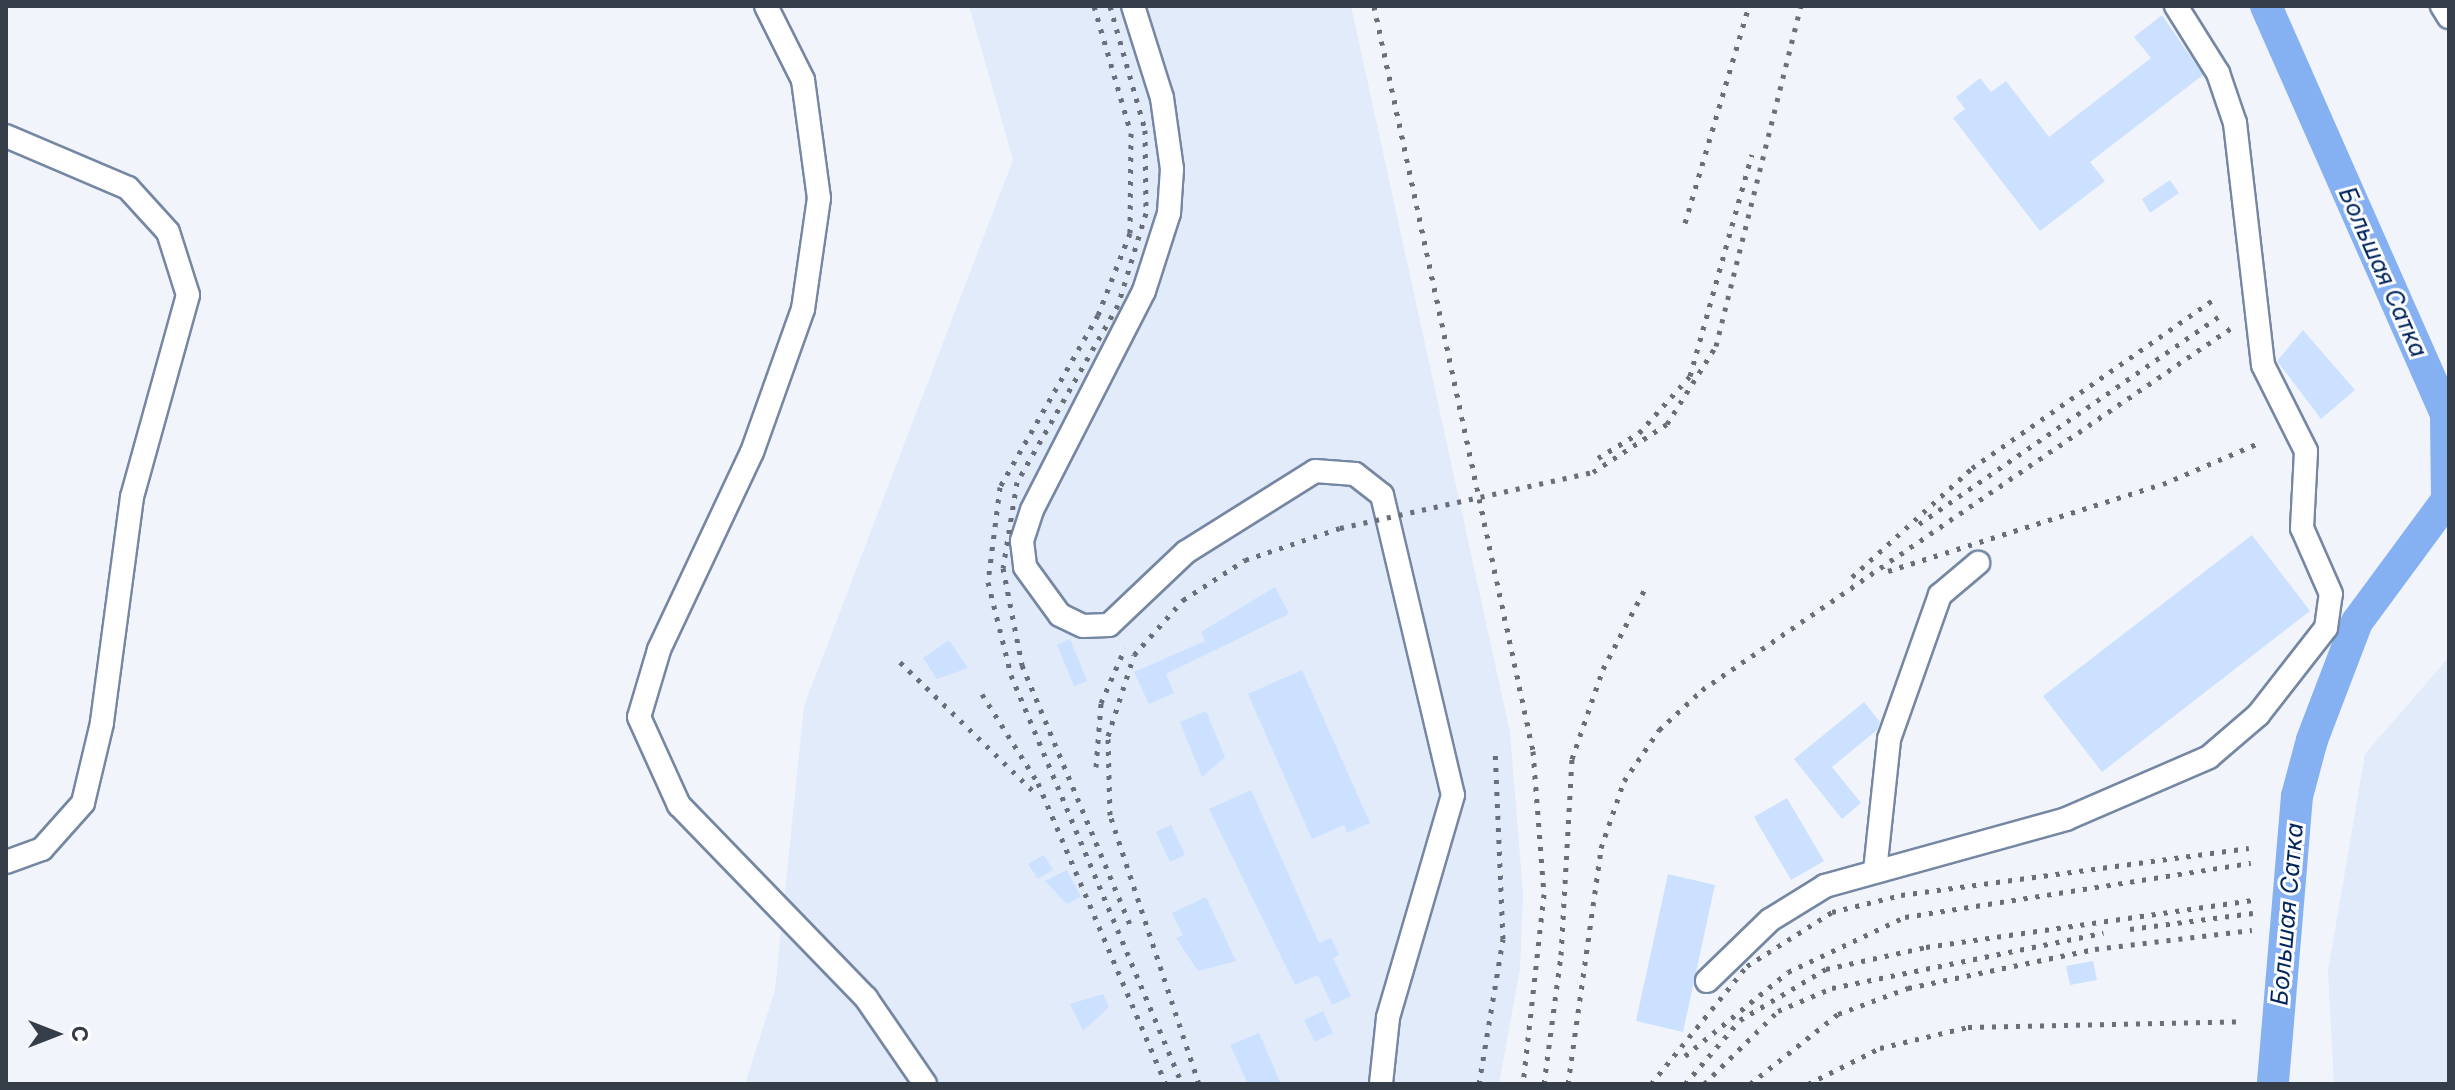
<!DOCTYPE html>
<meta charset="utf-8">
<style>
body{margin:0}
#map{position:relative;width:2455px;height:1090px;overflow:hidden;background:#f1f5fb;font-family:Inter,sans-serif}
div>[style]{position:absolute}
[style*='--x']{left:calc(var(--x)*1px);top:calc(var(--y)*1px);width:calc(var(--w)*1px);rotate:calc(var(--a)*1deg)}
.built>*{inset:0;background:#e1ebfa}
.river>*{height:32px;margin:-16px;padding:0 16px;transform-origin:16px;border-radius:16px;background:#85b0f2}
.building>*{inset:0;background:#cce1ff}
.roads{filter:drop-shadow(2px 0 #7587a3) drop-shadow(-2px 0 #7587a3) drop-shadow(0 2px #7587a3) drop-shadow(0 -2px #7587a3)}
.minor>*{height:22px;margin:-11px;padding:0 11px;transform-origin:11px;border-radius:11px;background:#fff}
.rail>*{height:5px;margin-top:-2.5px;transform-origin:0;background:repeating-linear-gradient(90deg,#686f79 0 4px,transparent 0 12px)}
span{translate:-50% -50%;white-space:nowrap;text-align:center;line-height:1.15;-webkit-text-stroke:6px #fff;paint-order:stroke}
.water-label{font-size:24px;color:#00255d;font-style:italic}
.frame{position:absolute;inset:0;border:8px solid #353d49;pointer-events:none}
.north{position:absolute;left:16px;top:994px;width:80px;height:80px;-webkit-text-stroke:6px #fff;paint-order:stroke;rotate:90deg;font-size:22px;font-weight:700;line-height:32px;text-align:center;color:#353d49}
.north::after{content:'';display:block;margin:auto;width:28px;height:36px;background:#353d49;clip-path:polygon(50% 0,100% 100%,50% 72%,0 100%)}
</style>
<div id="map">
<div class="built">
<div style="clip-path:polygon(969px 6px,1351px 6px,1510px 732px,1523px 893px,1520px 969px,1499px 1084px,745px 1084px,775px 990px,804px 706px,1013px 160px)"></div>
<div style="clip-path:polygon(2449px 657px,2449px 1084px,2334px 1084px,2328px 971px,2365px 754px)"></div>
</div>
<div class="river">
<div style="--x:2266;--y:6;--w:447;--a:66.2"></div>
<div style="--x:2446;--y:415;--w:85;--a:89.3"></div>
<div style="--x:2447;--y:500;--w:152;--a:126.4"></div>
<div style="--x:2357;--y:622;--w:126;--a:110.9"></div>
<div style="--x:2312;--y:740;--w:58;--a:105"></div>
<div style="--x:2297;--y:796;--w:289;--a:94.8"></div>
</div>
<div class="building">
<div style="clip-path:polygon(2162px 15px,2203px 75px,2090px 162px,2105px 181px,2040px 231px,1953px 118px,1965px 109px,1956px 97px,1980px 78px,1991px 92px,2006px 81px,2049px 137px,2151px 58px,2134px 37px)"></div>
<div style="clip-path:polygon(2170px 180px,2179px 193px,2150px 213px,2142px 199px)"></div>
<div style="clip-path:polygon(2303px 330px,2355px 390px,2321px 419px,2277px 361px)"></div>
<div style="clip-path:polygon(2252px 535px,2310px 611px,2102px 772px,2043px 696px)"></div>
<div style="clip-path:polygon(1275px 587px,1289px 614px,1166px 674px,1174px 693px,1149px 704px,1134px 672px,1205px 641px,1201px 632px)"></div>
<div style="clip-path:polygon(1070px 639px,1087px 681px,1074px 686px,1057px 645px)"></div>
<div style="clip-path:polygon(949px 640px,968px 668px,937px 679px,923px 658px)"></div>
<div style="clip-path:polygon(1302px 670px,1370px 823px,1347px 833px,1344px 825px,1312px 839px,1248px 694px)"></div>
<div style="clip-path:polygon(1864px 702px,1880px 722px,1877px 730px,1832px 767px,1861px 803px,1842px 819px,1794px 759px)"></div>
<div style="clip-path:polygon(1206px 711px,1225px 757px,1202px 777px,1180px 722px)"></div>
<div style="clip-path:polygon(1251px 790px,1319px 943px,1331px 938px,1339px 955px,1333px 958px,1351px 996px,1332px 1005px,1318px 975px,1295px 985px,1209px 809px)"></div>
<div style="clip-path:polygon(1787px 798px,1824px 861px,1791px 880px,1754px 817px)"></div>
<div style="clip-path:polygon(1171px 825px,1185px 855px,1170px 862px,1156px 832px)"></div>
<div style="clip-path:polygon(1044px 855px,1053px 870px,1038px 879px,1028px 864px)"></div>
<div style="clip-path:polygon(1067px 870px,1081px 897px,1067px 904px,1045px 881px)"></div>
<div style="clip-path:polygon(1668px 874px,1715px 885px,1683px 1032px,1636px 1021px)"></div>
<div style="clip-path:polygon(1206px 897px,1236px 961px,1198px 971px,1176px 938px,1183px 935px,1172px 913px)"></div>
<div style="clip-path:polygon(2093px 961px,2097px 980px,2070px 985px,2066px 966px)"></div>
<div style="clip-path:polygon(1103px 994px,1109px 1007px,1083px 1031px,1070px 1004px)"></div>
<div style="clip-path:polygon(1323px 1011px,1333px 1033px,1315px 1042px,1304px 1020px)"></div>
<div style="clip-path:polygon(1259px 1033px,1281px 1084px,1248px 1084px,1230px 1045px)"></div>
</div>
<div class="roads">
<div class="minor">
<div style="--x:766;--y:6;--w:83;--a:63.4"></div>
<div style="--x:803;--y:80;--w:119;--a:82.3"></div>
<div style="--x:819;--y:198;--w:112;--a:98.2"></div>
<div style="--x:803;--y:309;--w:152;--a:109.6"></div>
<div style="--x:752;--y:452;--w:219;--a:115.2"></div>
<div style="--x:659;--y:650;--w:70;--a:106.6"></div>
<div style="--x:639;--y:717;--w:97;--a:65.6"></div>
<div style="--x:679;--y:805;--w:269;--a:45.9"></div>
<div style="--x:866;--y:998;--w:104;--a:55.5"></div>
<div style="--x:1133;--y:6;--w:96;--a:72.5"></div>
<div style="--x:1162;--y:98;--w:72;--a:82"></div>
<div style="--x:1172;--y:169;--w:44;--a:93.9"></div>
<div style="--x:1169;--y:213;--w:82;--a:107.8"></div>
<div style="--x:1144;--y:291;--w:246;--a:117.1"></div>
<div style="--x:1032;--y:510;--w:33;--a:108"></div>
<div style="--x:1022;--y:541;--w:26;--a:83"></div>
<div style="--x:1025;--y:567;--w:59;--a:53.9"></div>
<div style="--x:1060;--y:615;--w:25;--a:26"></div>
<div style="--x:1083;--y:626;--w:26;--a:-2"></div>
<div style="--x:1109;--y:625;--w:106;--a:-43.5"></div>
<div style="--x:1186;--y:552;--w:152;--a:-32.1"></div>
<div style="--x:1315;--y:471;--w:40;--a:4.3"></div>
<div style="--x:1355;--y:474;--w:34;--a:38"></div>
<div style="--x:1382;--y:495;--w:308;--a:76.7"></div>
<div style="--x:1453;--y:795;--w:232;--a:106.3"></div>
<div style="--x:1388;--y:1018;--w:66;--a:96.1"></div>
<div style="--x:2442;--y:6;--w:13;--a:58"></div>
<div style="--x:6;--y:136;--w:133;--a:23.1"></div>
<div style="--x:128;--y:188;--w:59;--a:47.7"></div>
<div style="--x:168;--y:232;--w:66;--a:72.4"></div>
<div style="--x:188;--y:295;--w:210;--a:105.5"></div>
<div style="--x:132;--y:497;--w:228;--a:97.6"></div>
<div style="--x:102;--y:723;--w:82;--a:103.4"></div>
<div style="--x:83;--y:803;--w:62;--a:131.7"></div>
<div style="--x:42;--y:849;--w:38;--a:160"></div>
<div style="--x:1875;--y:871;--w:133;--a:-83.9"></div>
<div style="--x:1889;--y:739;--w:153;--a:-70.5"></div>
<div style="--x:1940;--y:595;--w:50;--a:-40.1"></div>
<div style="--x:1707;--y:981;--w:88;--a:-44.1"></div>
<div style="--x:1770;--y:920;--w:65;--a:-31.7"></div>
<div style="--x:1825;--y:886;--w:250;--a:-15.5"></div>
<div style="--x:2066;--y:819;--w:156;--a:-23.4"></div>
<div style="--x:2209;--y:757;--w:65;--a:-40.6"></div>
<div style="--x:2258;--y:715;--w:110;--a:-52"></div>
<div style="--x:2326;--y:628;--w:34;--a:-82"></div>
<div style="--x:2331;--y:594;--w:72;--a:-113.7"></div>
<div style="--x:2302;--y:528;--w:77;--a:-87"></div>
<div style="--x:2306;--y:451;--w:96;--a:-116.6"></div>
<div style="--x:2263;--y:365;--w:244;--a:-96.6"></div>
<div style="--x:2235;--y:123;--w:53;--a:-108.8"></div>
<div style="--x:2218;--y:73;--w:79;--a:-122.1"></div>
</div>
</div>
<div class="rail">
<div style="--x:1094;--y:6;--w:132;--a:73.8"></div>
<div style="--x:1131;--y:133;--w:100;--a:90.6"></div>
<div style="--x:1130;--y:233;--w:88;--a:111.3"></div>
<div style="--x:1098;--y:315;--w:198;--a:119.7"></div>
<div style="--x:1000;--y:487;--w:96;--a:97.2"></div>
<div style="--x:988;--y:582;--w:96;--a:76.1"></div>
<div style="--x:1011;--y:675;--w:443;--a:67.3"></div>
<div style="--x:1110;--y:6;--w:129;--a:74.2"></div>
<div style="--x:1145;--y:130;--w:83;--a:89.3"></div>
<div style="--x:1146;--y:213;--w:96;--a:106.9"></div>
<div style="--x:1118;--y:305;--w:204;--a:119.7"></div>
<div style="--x:1017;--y:482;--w:87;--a:99.2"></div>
<div style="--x:1003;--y:568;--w:99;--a:78.9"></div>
<div style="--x:1022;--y:665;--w:286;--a:67.4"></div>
<div style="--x:1374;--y:6;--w:762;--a:77.95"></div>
<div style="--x:1533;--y:751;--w:143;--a:85.6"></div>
<div style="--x:1544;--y:894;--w:191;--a:96.3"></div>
<div style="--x:1685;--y:223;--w:226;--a:-73.6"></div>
<div style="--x:1598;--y:458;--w:48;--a:-31.4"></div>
<div style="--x:1639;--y:433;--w:76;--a:-48.2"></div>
<div style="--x:1690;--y:376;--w:230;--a:-74.4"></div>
<div style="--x:1919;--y:524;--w:369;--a:-34.7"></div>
<div style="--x:1888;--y:571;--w:288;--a:-17.6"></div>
<div style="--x:2163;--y:484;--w:107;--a:-23.2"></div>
<div style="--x:1852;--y:577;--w:162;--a:-42.2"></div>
<div style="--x:1972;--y:468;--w:294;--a:-34.9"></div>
<div style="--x:900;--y:662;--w:190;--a:44.1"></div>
<div style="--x:982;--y:694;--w:105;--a:57.8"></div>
<div style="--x:1038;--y:783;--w:327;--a:67"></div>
<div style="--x:1096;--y:767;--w:64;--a:-85.5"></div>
<div style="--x:1101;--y:703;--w:60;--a:-66.4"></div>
<div style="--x:2130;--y:929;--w:124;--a:-7.4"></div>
<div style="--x:1685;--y:1056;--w:133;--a:-39.2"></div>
<div style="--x:1788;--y:972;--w:129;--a:-25.2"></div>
<div style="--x:1905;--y:917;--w:350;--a:-8.9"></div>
<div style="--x:1199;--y:1084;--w:283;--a:-108.3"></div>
<div style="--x:1110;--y:815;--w:79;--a:-91.5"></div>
<div style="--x:1108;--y:736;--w:85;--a:-72.2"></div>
<div style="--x:1134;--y:655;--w:74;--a:-48.3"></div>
<div style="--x:1183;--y:600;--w:74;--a:-32.8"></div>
<div style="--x:1245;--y:560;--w:100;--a:-18.6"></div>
<div style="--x:1340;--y:528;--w:259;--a:-12.5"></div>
<div style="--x:1593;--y:472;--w:88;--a:-33"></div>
<div style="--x:1667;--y:424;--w:92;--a:-57.9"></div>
<div style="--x:1716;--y:346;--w:350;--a:-76"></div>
<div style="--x:1479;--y:1084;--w:147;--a:-80.6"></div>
<div style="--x:1503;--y:939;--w:188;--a:-92.4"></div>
<div style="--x:1544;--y:1084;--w:130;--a:-82.5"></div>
<div style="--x:1561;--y:955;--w:196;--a:-86.8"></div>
<div style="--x:1572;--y:759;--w:95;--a:-71"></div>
<div style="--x:1603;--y:669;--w:95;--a:-62.4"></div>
<div style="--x:1568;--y:1084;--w:238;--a:-82"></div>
<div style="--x:1601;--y:848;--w:71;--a:-71.1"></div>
<div style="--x:1624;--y:781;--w:62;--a:-55.5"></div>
<div style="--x:1659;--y:730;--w:59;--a:-42.9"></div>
<div style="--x:1702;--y:690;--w:641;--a:-34.38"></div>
<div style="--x:1651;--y:1084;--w:152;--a:-50.9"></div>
<div style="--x:1747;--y:966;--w:101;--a:-32.4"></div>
<div style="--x:1832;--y:912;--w:71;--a:-13.8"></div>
<div style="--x:1901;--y:895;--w:351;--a:-7.7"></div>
<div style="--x:1685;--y:1084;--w:84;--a:-49.3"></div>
<div style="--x:1740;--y:1020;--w:100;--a:-30.7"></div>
<div style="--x:1826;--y:969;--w:102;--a:-12.4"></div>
<div style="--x:1926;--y:947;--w:330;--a:-8.2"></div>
<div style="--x:1704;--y:1084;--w:104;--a:-44.6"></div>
<div style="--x:1778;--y:1011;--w:59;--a:-23.1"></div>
<div style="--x:1832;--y:988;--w:277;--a:-11.5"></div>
<div style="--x:1750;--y:1084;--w:112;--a:-38.5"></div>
<div style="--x:1838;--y:1014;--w:75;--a:-20.4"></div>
<div style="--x:1908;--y:988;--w:191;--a:-11.8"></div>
<div style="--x:2095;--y:949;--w:158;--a:-6.9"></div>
<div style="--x:1808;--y:1084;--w:80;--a:-26.6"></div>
<div style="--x:1880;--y:1048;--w:90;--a:-13.4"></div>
<div style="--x:1968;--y:1027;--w:276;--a:-1.2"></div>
</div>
<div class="water-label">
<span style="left:2383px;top:272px;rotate:66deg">Большая Сатка</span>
<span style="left:2287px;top:914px;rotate:-85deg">Большая Сатка</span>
</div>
<div class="frame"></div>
<div class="north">С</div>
</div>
